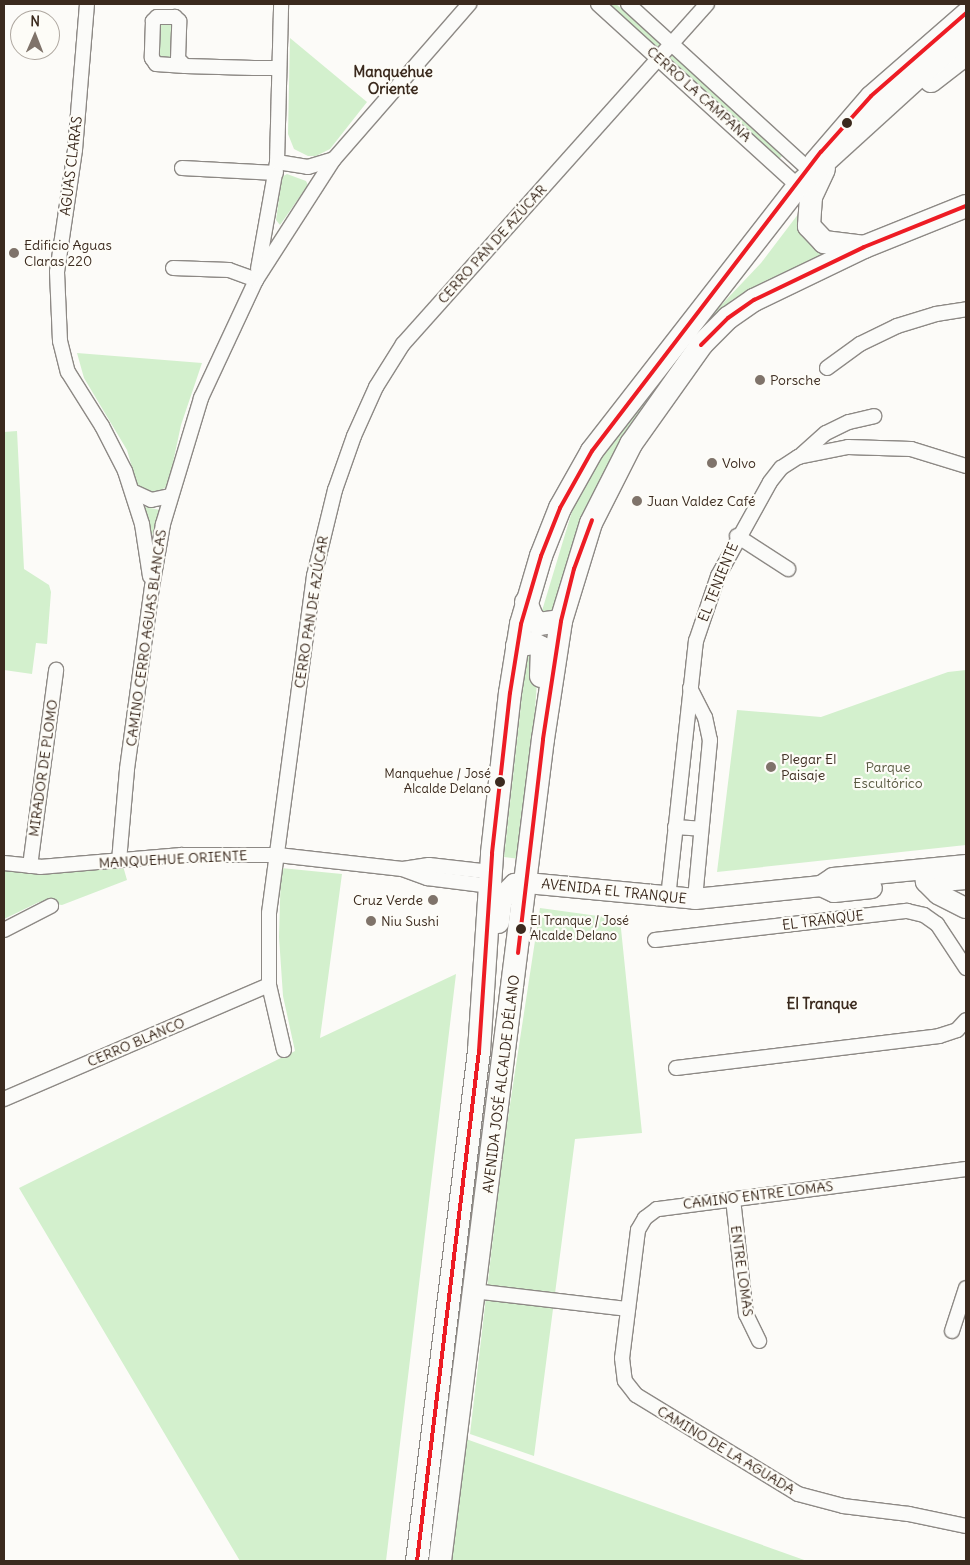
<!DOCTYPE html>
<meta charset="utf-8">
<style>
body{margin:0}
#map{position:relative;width:970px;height:1565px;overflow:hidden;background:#fcfbf8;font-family:Delius,sans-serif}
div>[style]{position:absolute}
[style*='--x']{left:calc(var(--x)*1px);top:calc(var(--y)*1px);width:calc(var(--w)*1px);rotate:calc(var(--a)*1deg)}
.green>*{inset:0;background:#d3f0cd}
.roads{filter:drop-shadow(1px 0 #8d8985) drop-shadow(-1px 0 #8d8985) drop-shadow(0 1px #8d8985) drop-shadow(0 -1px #8d8985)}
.street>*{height:14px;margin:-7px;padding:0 7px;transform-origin:7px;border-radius:7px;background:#fbfbf9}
.secondary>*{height:20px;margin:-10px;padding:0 10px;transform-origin:10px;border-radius:10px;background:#fbfbf9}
.primary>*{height:22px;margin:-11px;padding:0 11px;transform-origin:11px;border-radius:11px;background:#fbfbf9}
.bus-1>*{height:4px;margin:-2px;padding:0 2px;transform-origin:2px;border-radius:2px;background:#ed1c24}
.dots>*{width:14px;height:14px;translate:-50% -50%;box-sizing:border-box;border:2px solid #fdfcf7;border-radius:50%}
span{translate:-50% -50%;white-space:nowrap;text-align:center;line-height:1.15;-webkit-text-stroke:4.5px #fdfcf7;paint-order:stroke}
.bus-label{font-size:13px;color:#3b2a1e}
.right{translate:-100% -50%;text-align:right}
.left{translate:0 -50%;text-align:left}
.street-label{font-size:14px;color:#3b2a1e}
.poi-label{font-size:14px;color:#3b2a1e}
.park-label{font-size:14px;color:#595941}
.neighbourhood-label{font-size:15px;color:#3b2a1e;font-weight:700}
.frame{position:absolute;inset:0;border:5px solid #3b2a1e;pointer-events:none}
.north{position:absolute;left:10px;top:10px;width:50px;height:50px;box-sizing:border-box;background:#fdfcf7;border:1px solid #afa8a0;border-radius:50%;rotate:1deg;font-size:14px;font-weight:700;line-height:20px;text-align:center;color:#3b2a1e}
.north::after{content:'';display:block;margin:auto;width:18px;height:22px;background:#7f736a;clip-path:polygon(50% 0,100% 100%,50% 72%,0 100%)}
</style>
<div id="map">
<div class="green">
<div style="clip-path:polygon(609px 4px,616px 4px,785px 153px,779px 159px)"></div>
<div style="clip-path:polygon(173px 20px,174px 59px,157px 61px,157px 22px)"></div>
<div style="clip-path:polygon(290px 38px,367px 102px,330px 149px,316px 156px,308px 156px,294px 149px,288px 134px)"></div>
<div style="clip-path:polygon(287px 174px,306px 181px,308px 185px,280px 225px,276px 220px,282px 177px)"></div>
<div style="clip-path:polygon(799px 213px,829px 252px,767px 280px,732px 300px,713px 318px,584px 515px,574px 538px,553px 616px,541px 614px,573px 508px,600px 460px,707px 320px,761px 263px)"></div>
<div style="clip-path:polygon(77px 353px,202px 363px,181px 425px,168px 486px,154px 494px,139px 492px,127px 450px,84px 378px)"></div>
<div style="clip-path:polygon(17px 431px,24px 569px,49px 585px,51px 592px,47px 644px,36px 643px,32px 674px,4px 670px,4px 432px)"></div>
<div style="clip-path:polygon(146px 507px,160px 510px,151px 539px,144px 508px)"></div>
<div style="clip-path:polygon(527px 650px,539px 652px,531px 768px,520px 859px,504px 857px)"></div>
<div style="clip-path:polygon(966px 670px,966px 845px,717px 872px,737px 710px,821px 717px,948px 672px)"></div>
<div style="clip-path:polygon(123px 866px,127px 880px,62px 905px,39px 902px,4px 919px,4px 868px)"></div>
<div style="clip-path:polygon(281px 868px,342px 874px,320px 1038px,456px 974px,386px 1561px,240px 1561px,19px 1188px,295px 1051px,283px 996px,279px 937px)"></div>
<div style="clip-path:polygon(540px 908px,620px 919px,642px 1133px,575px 1139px,534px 1456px,470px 1434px,504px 1144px)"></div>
<div style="clip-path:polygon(466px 1439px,807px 1561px,451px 1561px)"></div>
</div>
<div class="roads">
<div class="street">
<div style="--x:87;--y:4;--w:146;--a:94.7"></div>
<div style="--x:75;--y:150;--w:123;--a:98.4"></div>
<div style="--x:57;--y:272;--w:69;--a:87.5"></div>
<div style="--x:60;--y:341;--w:32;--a:76"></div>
<div style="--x:68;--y:372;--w:64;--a:57.8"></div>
<div style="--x:102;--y:426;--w:51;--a:62.9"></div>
<div style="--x:125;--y:471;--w:56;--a:72.2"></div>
<div style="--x:142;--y:524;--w:53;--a:81.3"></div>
<div style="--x:598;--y:4;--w:270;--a:42.3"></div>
<div style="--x:628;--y:4;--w:246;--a:42.5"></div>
<div style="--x:185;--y:66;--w:10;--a:-135"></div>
<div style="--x:178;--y:59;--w:38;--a:-88"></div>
<div style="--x:179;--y:21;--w:6;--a:-135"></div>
<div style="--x:175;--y:17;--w:18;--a:180"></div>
<div style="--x:157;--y:17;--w:6;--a:135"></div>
<div style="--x:153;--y:21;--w:37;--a:92"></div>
<div style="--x:152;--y:58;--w:7;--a:56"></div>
<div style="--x:156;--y:64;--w:29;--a:4"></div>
<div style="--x:185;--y:66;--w:69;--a:1.7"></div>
<div style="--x:254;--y:68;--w:24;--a:0"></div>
<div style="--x:277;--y:162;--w:31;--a:9"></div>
<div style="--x:308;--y:167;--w:27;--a:-17"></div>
<div style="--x:182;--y:168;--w:94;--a:3"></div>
<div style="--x:173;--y:268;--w:56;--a:2"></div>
<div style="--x:229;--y:270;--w:29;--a:20"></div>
<div style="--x:258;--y:269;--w:109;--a:-79.9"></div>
<div style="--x:277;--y:162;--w:158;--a:-88.5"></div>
<div style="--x:827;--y:368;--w:41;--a:-36"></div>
<div style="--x:860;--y:344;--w:41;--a:-25.9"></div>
<div style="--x:897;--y:326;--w:41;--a:-17.1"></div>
<div style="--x:936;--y:314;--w:30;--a:-9"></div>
<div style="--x:799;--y:457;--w:36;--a:-42"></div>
<div style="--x:826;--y:433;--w:25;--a:-26"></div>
<div style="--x:849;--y:422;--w:26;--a:-13"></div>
<div style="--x:132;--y:491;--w:21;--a:25"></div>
<div style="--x:151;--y:500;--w:19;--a:-12"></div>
<div style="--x:737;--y:536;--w:61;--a:32.9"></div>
<div style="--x:690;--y:688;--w:33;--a:63"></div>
<div style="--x:705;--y:717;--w:24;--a:78"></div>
<div style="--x:710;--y:740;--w:160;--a:95.4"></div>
<div style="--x:675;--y:827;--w:26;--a:4"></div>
<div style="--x:119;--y:861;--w:92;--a:-85"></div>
<div style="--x:127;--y:769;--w:184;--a:-82.2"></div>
<div style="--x:152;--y:587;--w:64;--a:-80.1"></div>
<div style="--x:163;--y:524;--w:132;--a:-73.2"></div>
<div style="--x:201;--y:398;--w:130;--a:-65"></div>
<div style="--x:256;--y:280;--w:144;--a:-57.2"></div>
<div style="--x:334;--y:159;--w:206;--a:-48.9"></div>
<div style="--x:4;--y:863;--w:36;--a:6"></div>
<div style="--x:40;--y:867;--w:142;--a:-4.9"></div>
<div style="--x:181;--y:855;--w:97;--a:0"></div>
<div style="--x:278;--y:855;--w:125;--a:6.4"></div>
<div style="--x:402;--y:869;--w:27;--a:20"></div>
<div style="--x:427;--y:878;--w:64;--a:7.2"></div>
<div style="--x:30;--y:866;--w:198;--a:-82.4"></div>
<div style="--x:403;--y:869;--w:26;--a:-9"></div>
<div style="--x:429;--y:865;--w:62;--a:6.4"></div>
<div style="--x:668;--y:898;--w:259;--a:-83.8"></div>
<div style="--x:696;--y:641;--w:69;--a:-71.3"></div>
<div style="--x:718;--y:576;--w:107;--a:-61"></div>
<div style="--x:770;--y:482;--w:18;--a:-52"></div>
<div style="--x:781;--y:468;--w:20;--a:-33"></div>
<div style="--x:798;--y:457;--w:51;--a:-11.3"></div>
<div style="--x:848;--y:447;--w:63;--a:1.8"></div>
<div style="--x:911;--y:449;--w:58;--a:17.2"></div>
<div style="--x:4;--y:930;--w:53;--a:-27.1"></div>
<div style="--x:655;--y:940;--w:254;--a:-6.6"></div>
<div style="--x:907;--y:911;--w:17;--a:13"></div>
<div style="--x:924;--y:915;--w:16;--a:35"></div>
<div style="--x:937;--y:924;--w:53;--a:56.6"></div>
<div style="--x:284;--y:1050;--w:67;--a:-103"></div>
<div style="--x:269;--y:985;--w:72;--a:-90"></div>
<div style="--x:269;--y:913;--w:340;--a:-82.4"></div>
<div style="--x:314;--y:576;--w:89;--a:-76.3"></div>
<div style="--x:335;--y:490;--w:57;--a:-70.6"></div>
<div style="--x:354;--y:436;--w:54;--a:-65.8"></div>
<div style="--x:376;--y:387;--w:51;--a:-57.9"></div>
<div style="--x:403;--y:344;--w:456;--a:-48.2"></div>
<div style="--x:676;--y:1068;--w:265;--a:-6.9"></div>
<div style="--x:939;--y:1036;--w:19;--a:-18"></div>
<div style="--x:957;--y:1030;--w:13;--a:-48"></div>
<div style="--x:4;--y:1099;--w:288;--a:-23.3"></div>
<div style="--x:966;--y:1169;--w:312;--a:172.6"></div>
<div style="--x:657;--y:1209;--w:15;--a:143"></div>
<div style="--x:645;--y:1218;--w:14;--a:120"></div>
<div style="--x:638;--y:1230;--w:129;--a:97.1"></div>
<div style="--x:622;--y:1358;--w:23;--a:83"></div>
<div style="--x:625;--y:1381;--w:18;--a:52"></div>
<div style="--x:636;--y:1395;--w:190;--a:31.4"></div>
<div style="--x:798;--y:1494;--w:47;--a:14.9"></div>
<div style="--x:843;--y:1506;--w:66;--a:6.9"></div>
<div style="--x:909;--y:1514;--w:58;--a:11.9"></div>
<div style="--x:733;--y:1199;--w:116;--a:83.6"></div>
<div style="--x:746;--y:1314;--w:30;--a:64"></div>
<div style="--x:474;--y:1291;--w:155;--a:6.7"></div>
<div style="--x:952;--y:1331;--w:45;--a:-72"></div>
</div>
<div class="secondary">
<div style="--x:814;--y:162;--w:87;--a:-49.2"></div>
<div style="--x:871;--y:96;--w:126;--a:-41.1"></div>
<div style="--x:925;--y:876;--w:6;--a:81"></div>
<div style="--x:926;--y:882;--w:17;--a:45"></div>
<div style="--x:938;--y:894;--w:31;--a:27"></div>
<div style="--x:931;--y:882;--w:35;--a:-5"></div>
<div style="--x:527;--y:883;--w:169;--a:5.4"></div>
<div style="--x:695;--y:899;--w:127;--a:-5.9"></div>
<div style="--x:821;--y:886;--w:14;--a:-34"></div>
<div style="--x:833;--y:878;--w:134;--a:-5.6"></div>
<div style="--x:821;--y:886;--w:14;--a:25"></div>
<div style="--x:834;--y:892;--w:38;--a:-6"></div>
</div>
<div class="primary">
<div style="--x:931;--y:81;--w:44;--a:-37.6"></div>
<div style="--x:824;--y:169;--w:31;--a:115"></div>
<div style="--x:811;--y:197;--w:29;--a:94"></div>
<div style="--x:809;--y:226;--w:22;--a:47"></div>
<div style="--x:824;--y:242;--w:39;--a:7"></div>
<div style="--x:526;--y:602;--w:16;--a:68"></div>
<div style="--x:532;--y:617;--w:10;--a:45"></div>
<div style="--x:539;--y:624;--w:22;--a:-8"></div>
<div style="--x:517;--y:646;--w:16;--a:-11"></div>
<div style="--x:533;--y:643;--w:10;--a:29"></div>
<div style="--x:542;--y:648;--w:28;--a:92"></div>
<div style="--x:498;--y:922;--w:23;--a:-83"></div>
<div style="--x:501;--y:899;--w:20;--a:-45"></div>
<div style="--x:515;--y:885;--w:12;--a:-9"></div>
<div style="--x:417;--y:1561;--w:514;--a:-83.07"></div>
<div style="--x:479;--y:1051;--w:198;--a:-86.2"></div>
<div style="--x:492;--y:853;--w:161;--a:-83.6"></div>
<div style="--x:510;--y:693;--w:70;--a:-80.9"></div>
<div style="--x:521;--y:624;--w:71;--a:-73.6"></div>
<div style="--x:541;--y:556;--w:52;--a:-68.4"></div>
<div style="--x:560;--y:508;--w:65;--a:-60.7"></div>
<div style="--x:592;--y:451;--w:336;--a:-52.1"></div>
<div style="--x:798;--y:186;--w:227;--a:-42.3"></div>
<div style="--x:440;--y:1561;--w:828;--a:-82.86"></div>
<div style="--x:543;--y:739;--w:119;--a:-81.3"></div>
<div style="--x:561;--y:621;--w:102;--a:-73"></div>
<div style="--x:591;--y:523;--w:89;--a:-63.1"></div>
<div style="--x:631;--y:444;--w:123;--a:-54.6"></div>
<div style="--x:702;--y:344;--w:37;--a:-45"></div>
<div style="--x:728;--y:318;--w:32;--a:-35"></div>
<div style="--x:754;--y:300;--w:122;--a:-25.7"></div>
<div style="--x:864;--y:247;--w:110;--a:-21.9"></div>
</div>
</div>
<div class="bus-1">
<div style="--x:701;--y:345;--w:38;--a:-45"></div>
<div style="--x:728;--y:318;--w:32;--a:-35"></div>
<div style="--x:754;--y:300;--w:122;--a:-25.7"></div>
<div style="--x:864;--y:247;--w:110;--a:-21.9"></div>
<div style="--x:518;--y:953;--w:215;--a:-83.3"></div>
<div style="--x:543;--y:739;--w:119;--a:-81.3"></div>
<div style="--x:561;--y:621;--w:54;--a:-76"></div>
<div style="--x:574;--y:569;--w:52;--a:-69.8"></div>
<div style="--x:417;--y:1561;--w:514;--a:-83.07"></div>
<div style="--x:479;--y:1051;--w:198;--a:-86.2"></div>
<div style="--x:492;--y:853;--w:161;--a:-83.6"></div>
<div style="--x:510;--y:693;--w:70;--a:-80.9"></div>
<div style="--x:521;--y:624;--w:71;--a:-73.6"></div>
<div style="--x:541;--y:556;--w:52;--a:-68.4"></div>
<div style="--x:560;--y:508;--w:65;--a:-60.7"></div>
<div style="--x:592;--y:451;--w:377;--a:-52.6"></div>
<div style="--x:821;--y:152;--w:75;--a:-48.2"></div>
<div style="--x:871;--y:96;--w:126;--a:-41.1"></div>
</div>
<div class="dots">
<div style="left:847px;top:123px;background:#3b2a1e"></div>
<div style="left:14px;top:253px;background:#7f736a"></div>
<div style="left:760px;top:380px;background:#7f736a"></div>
<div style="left:712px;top:463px;background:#7f736a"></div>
<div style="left:637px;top:501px;background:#7f736a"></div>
<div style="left:771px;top:767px;background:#7f736a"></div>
<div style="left:500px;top:782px;background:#3b2a1e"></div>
<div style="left:433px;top:900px;background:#7f736a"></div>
<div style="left:371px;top:921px;background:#7f736a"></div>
<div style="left:521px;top:929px;background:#3b2a1e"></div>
</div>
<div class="bus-label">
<span class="right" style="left:491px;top:782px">Manquehue / José<br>Alcalde Delano</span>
<span class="left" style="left:530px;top:929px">El Tranque / José<br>Alcalde Delano</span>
</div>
<div class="street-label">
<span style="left:699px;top:94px;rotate:42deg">CERRO LA CAMPANA</span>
<span style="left:71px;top:166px;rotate:-83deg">AGUAS CLARAS</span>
<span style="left:492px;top:244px;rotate:-48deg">CERRO PAN DE AZÚCAR</span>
<span style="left:718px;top:582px;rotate:-68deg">EL TENIENTE</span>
<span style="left:311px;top:612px;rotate:-81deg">CERRO PAN DE AZÚCAR</span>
<span style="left:146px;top:638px;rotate:-82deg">CAMINO CERRO AGUAS BLANCAS</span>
<span style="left:43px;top:768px;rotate:-82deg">MIRADOR DE PLOMO</span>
<span style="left:173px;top:859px;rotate:-3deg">MANQUEHUE ORIENTE</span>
<span style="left:614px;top:891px;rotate:6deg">AVENIDA EL TRANQUE</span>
<span style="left:823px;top:920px;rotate:-7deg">EL TRANQUE</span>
<span style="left:136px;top:1042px;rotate:-23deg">CERRO BLANCO</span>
<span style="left:501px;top:1084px;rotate:-83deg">AVENIDA JOSÉ ALCALDE DÉLANO</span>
<span style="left:758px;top:1195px;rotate:-7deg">CAMINO ENTRE LOMAS</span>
<span style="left:742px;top:1271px;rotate:82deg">ENTRE LOMAS</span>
<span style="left:726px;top:1450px;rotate:31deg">CAMINO DE LA AGUADA</span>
</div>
<div class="poi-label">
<span class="left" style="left:24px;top:253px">Edificio Aguas<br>Claras 220</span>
<span class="left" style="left:770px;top:380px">Porsche</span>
<span class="left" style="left:722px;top:463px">Volvo</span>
<span class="left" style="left:647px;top:501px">Juan Valdez Café</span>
<span class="left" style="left:781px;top:767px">Plegar El<br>Paisaje</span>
<span class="right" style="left:423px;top:900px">Cruz Verde</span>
<span class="left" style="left:381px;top:921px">Niu Sushi</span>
</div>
<div class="park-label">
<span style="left:888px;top:775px">Parque<br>Escultórico</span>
</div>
<div class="neighbourhood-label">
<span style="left:393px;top:80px">Manquehue<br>Oriente</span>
<span style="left:822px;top:1004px">El Tranque</span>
</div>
<div class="frame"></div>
<div class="north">N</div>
</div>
